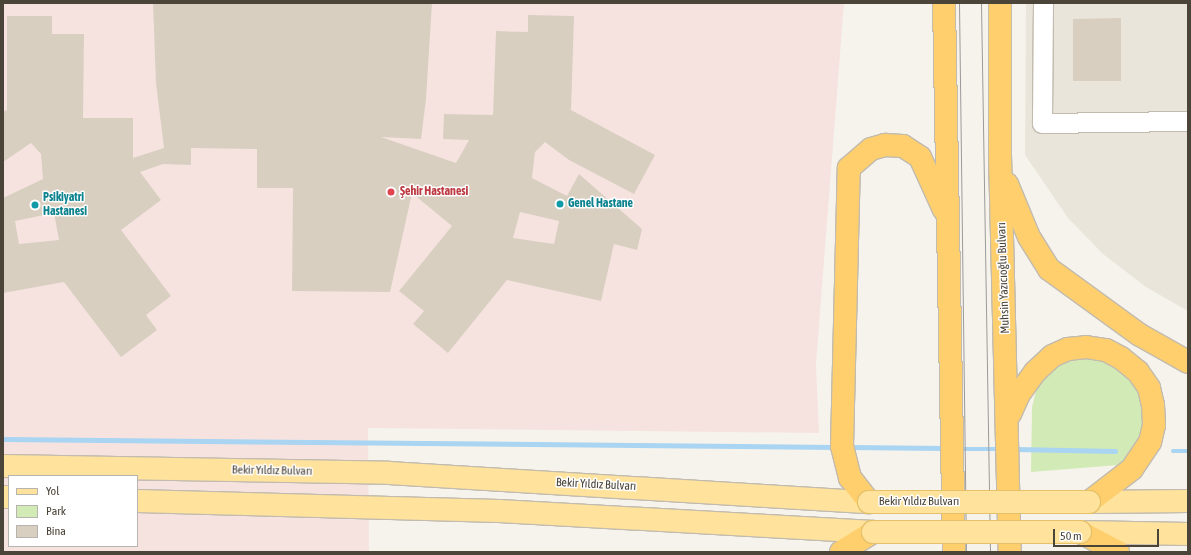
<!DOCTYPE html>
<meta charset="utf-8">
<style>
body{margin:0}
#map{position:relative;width:1191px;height:555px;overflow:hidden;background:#f6f3ec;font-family:"Asap Condensed",sans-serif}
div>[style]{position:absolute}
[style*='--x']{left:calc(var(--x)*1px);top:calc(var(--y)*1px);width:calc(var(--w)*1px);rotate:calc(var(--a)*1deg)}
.residential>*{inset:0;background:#eae5da}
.medical>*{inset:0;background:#f6e3e0}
.green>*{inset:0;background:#d2eab5}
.stream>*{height:4.5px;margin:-2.25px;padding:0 2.25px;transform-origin:2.25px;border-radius:2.25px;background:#a9d4f2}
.building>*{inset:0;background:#d8cfc1}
.roads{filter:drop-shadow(1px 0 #c2bbae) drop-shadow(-1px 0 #c2bbae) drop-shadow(0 1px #c2bbae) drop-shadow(0 -1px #c2bbae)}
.minor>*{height:19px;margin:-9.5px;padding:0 9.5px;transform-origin:9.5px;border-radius:9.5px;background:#fff}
.major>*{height:22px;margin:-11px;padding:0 11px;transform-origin:11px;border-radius:11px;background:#ffe39c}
.highway>*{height:22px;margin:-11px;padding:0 11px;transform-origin:11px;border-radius:11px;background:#ffcf6e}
.tram>*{height:1px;margin:-0.5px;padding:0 0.5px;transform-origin:0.5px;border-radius:0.5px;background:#9a9a9a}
.bridges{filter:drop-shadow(1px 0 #e6c16a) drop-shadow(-1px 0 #e6c16a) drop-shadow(0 1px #e6c16a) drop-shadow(0 -1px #e6c16a)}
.major-bridge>*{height:22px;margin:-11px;padding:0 11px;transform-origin:11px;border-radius:11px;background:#ffe39c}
.dots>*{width:11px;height:11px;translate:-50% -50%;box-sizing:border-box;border:2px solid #fff;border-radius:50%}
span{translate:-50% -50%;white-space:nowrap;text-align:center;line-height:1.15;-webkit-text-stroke:3px #fff;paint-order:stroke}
.health-label{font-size:12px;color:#be3a42;font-weight:700}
.left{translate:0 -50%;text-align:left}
.culture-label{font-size:12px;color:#0d838f;font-weight:700}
.street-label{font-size:12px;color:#4b4439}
.frame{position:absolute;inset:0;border:4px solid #4b4439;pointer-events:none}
.legend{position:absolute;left:8px;top:475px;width:130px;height:72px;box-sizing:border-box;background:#fff;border:1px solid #b7b4b0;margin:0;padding:5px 7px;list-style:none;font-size:12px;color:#4b4439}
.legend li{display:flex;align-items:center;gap:8px;height:20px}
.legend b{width:20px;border:1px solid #b7b4b0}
.scale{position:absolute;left:1053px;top:529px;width:106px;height:18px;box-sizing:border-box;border:2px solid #4b4439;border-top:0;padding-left:5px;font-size:12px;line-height:14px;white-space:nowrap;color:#4b4439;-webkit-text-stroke:3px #fff;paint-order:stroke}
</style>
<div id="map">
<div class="residential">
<div style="clip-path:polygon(1026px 3px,1188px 3px,1188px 311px,1146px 287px,1103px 254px,1068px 218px,1025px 155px)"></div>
</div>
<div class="medical">
<div style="clip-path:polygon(evenodd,3px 3px,844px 3px,816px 364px,819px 433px,368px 428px,369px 552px,3px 552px,3px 3px,9px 476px,137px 476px,137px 546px,9px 546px,9px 476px)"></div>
</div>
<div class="green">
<div style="clip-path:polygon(1068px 357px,1107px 358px,1140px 388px,1144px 422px,1140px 441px,1127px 459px,1118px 465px,1031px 472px,1032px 407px,1036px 391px,1043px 376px)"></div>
</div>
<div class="stream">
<div style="--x:3;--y:439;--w:833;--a:0.55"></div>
<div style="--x:849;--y:447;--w:97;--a:0.6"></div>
<div style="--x:957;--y:449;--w:45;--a:0"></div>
<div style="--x:1013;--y:449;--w:102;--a:1.1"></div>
<div style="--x:1173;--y:451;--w:15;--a:0"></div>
</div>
<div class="building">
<div style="clip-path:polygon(evenodd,153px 3px,432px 3px,426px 99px,421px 139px,381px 137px,456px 163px,469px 140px,443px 139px,444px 114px,493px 115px,496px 31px,528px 32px,528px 15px,574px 16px,571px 110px,655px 155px,634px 194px,569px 160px,545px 142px,535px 152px,532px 178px,567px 196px,579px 174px,642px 229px,637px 250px,614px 244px,601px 301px,507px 280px,448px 353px,413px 324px,424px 311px,399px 291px,452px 226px,412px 193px,390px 292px,292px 291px,293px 188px,257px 188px,257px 149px,191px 148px,191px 165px,163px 164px,140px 172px,161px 200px,121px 230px,171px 296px,146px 315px,157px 330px,121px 357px,64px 282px,3px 293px,3px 198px,43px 179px,41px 154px,31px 143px,3px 162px,3px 112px,7px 110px,7px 16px,52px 16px,52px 34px,84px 34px,83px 118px,133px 118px,133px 158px,164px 148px,156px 83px,153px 3px,520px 212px,559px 221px,554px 244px,513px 238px,520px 212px,153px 3px,54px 213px,59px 240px,19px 244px,15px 221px,54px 213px)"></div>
<div style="clip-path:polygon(1121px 18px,1121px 81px,1073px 81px,1073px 19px)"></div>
</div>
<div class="roads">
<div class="minor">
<div style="--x:1043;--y:3;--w:120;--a:90.5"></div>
<div style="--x:1042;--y:123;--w:146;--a:-0.8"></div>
</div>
<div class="major">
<div style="--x:3;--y:466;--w:386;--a:1"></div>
<div style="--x:389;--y:473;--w:481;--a:3.5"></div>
<div style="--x:3;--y:497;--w:6;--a:0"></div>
<div style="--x:137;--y:501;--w:362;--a:1.6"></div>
<div style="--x:499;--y:511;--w:375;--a:3.2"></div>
<div style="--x:1089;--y:502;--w:99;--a:-0.6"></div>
<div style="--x:1080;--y:532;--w:108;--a:1.1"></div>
</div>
<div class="highway">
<div style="--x:944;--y:3;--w:549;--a:88.96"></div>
<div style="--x:1000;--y:3;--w:152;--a:90"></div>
<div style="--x:1000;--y:155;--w:397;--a:88.6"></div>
<div style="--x:1007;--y:184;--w:57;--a:67.5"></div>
<div style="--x:1029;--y:237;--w:38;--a:58"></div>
<div style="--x:1049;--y:269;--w:112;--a:36"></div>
<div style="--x:1140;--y:335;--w:55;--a:29.4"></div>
<div style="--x:1010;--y:414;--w:22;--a:-66"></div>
<div style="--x:1019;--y:394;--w:27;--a:-54"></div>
<div style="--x:1035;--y:372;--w:23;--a:-43"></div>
<div style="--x:1052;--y:356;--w:17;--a:-24"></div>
<div style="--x:1068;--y:349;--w:18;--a:-6"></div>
<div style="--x:1086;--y:347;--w:20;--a:9"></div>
<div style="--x:1106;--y:350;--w:17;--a:28"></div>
<div style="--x:1121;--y:358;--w:22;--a:39"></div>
<div style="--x:1138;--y:372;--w:19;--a:55"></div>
<div style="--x:1149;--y:388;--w:17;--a:77"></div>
<div style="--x:1153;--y:405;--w:20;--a:87"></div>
<div style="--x:1154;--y:425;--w:17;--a:103"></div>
<div style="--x:1150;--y:442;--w:32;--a:124"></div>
<div style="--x:1132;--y:469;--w:54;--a:142.5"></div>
<div style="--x:869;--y:502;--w:31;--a:-128"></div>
<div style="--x:850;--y:478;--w:33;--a:-104"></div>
<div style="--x:842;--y:446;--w:278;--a:-88.6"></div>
<div style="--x:849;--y:168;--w:29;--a:-41"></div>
<div style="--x:871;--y:149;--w:15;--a:-16"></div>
<div style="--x:885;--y:145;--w:18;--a:3"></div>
<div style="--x:903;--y:146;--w:20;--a:33"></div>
<div style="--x:920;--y:157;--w:58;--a:65.6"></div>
<div style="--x:1080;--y:532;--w:43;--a:27.8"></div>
<div style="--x:841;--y:552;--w:38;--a:-32"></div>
</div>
</div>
<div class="tram">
<div style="--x:959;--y:3;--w:549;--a:89.27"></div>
<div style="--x:981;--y:3;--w:549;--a:89.06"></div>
</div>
<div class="bridges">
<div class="major-bridge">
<div style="--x:869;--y:502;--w:220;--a:0"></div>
<div style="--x:873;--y:532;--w:207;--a:0"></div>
</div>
</div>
<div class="dots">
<div style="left:391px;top:192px;background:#e0444e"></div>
<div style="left:560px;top:204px;background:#0f9aa8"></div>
<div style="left:35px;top:205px;background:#0f9aa8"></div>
</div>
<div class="health-label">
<span class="left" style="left:400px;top:192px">Şehir Hastanesi</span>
</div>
<div class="culture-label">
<span class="left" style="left:43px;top:205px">Psikiyatri<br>Hastanesi</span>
<span class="left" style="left:568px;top:204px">Genel Hastane</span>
</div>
<div class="street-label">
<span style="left:1004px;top:278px;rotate:-92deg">Muhsin Yazıcıoğlu Bulvarı</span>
<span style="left:272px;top:471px;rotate:1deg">Bekir Yıldız Bulvarı</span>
<span style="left:596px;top:485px;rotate:3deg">Bekir Yıldız Bulvarı</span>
<span style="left:919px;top:502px">Bekir Yıldız Bulvarı</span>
</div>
<div class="frame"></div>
<ul class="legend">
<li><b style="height:5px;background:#ffe39c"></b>Yol</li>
<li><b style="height:11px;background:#d2eab5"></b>Park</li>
<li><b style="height:11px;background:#d8cfc1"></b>Bina</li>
</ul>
<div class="scale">50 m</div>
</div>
